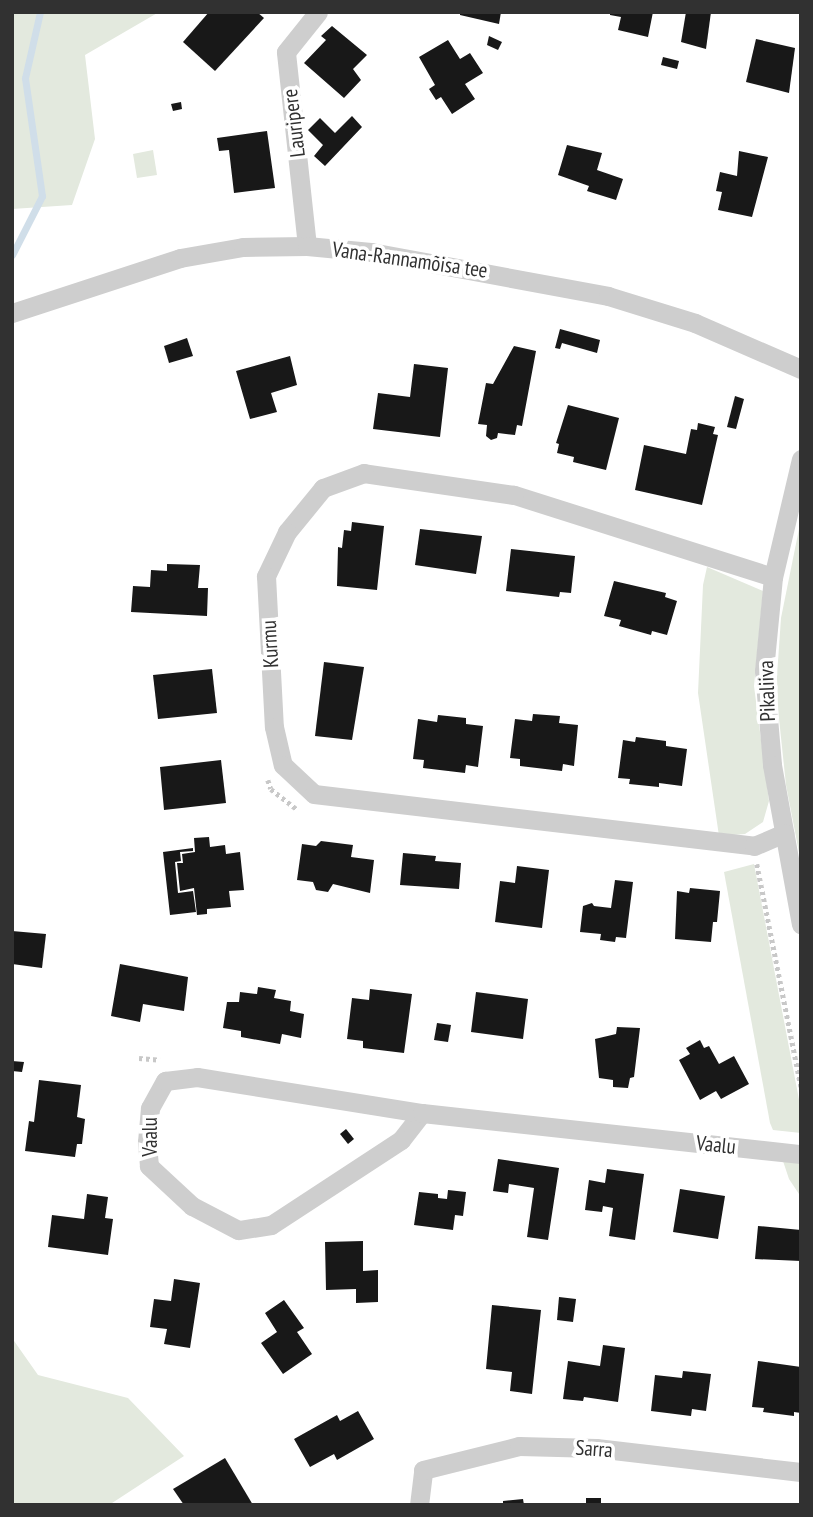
<!DOCTYPE html>
<meta charset="utf-8">
<style>
body{margin:0}
#map{position:relative;width:813px;height:1517px;overflow:hidden;background:#fff;font-family:"PT Sans Narrow",sans-serif}
div>[style]{position:absolute}
[style*='--x']{left:calc(var(--x)*1px);top:calc(var(--y)*1px);width:calc(var(--w)*1px);rotate:calc(var(--a)*1deg)}
.green>*{inset:0;background:#e3e9de}
.stream>*{height:7px;margin:-3.5px;padding:0 3.5px;transform-origin:3.5px;border-radius:3.5px;background:#d0dee9}
.building>*{inset:0;background:#181818}
.path>*{height:4.5px;margin-top:-2.25px;transform-origin:0;background:repeating-linear-gradient(90deg,#c8c8c8 0 3.5px,transparent 0 7px)}
.minor>*{height:19px;margin:-9.5px;padding:0 9.5px;transform-origin:9.5px;border-radius:9.5px;background:#cecece}
span{translate:-50% -50%;white-space:nowrap;text-align:center;line-height:1.15;-webkit-text-stroke:7px #fff;paint-order:stroke}
.street-label{font-size:21px;color:#313131}
.frame{position:absolute;inset:0;border:14px solid #313131;pointer-events:none}
</style>
<div id="map">
<div class="green">
<div style="clip-path:polygon(12px 12px,159px 12px,85px 55px,95px 139px,72px 205px,12px 209px)"></div>
<div style="clip-path:polygon(153px 150px,157px 175px,137px 178px,133px 154px)"></div>
<div style="clip-path:polygon(801px 519px,801px 863px,786px 785px,776px 690px,781px 618px)"></div>
<div style="clip-path:polygon(707px 567px,763px 591px,754px 686px,769px 801px,763px 822px,745px 834px,719px 836px,698px 693px,703px 585px)"></div>
<div style="clip-path:polygon(754px 864px,801px 1110px,801px 1133px,773px 1130px,770px 1123px,724px 872px)"></div>
<div style="clip-path:polygon(783px 1161px,801px 1163px,801px 1197px,789px 1179px)"></div>
<div style="clip-path:polygon(12px 1338px,38px 1375px,128px 1398px,184px 1456px,109px 1505px,12px 1505px)"></div>
</div>
<div class="stream">
<div style="--x:12;--y:255;--w:66;--a:-63"></div>
<div style="--x:42;--y:196;--w:119;--a:-98.2"></div>
<div style="--x:25;--y:78;--w:68;--a:-77.2"></div>
</div>
<div class="building">
<div style="clip-path:polygon(209px 12px,257px 12px,264px 18px,215px 71px,183px 42px)"></div>
<div style="clip-path:polygon(460px 12px,501px 12px,499px 24px,460px 15px)"></div>
<div style="clip-path:polygon(610px 12px,653px 12px,648px 37px,618px 30px,621px 17px,610px 15px)"></div>
<div style="clip-path:polygon(686px 12px,711px 12px,706px 49px,681px 42px)"></div>
<div style="clip-path:polygon(332px 26px,367px 55px,353px 69px,361px 80px,344px 98px,304px 63px,326px 40px,321px 36px)"></div>
<div style="clip-path:polygon(489px 36px,502px 42px,498px 50px,487px 45px)"></div>
<div style="clip-path:polygon(756px 39px,795px 48px,789px 93px,746px 82px)"></div>
<div style="clip-path:polygon(448px 40px,460px 59px,470px 53px,483px 73px,465px 84px,475px 99px,452px 114px,441px 97px,436px 100px,429px 89px,435px 85px,419px 57px)"></div>
<div style="clip-path:polygon(663px 57px,679px 61px,677px 69px,661px 65px)"></div>
<div style="clip-path:polygon(181px 102px,182px 109px,173px 111px,171px 104px)"></div>
<div style="clip-path:polygon(352px 116px,362px 127px,325px 166px,314px 156px,323px 145px,308px 130px,320px 118px,335px 133px)"></div>
<div style="clip-path:polygon(267px 131px,275px 188px,234px 193px,229px 150px,219px 151px,217px 138px)"></div>
<div style="clip-path:polygon(567px 145px,602px 153px,597px 170px,623px 179px,616px 200px,587px 191px,589px 186px,558px 175px)"></div>
<div style="clip-path:polygon(739px 151px,768px 157px,752px 217px,718px 210px,722px 192px,716px 191px,720px 172px,737px 176px)"></div>
<div style="clip-path:polygon(560px 329px,600px 340px,597px 353px,562px 343px,560px 349px,555px 348px)"></div>
<div style="clip-path:polygon(187px 338px,193px 356px,169px 363px,164px 346px)"></div>
<div style="clip-path:polygon(514px 346px,536px 351px,522px 426px,517px 425px,515px 435px,498px 433px,497px 438px,491px 440px,486px 436px,487px 425px,478px 424px,486px 383px,493px 384px)"></div>
<div style="clip-path:polygon(290px 356px,297px 385px,271px 393px,277px 412px,250px 419px,236px 371px)"></div>
<div style="clip-path:polygon(414px 364px,448px 368px,440px 437px,373px 429px,378px 393px,410px 397px)"></div>
<div style="clip-path:polygon(735px 396px,744px 399px,736px 429px,727px 427px)"></div>
<div style="clip-path:polygon(568px 405px,619px 418px,606px 470px,573px 462px,574px 457px,557px 453px,559px 444px,556px 443px)"></div>
<div style="clip-path:polygon(698px 423px,715px 427px,713px 434px,718px 435px,702px 505px,635px 490px,644px 445px,686px 454px,691px 429px,697px 430px)"></div>
<div style="clip-path:polygon(352px 522px,384px 526px,377px 590px,337px 586px,338px 547px,342px 548px,344px 530px,351px 531px)"></div>
<div style="clip-path:polygon(420px 529px,482px 536px,476px 574px,415px 565px)"></div>
<div style="clip-path:polygon(511px 549px,575px 556px,571px 593px,560px 592px,559px 597px,506px 591px)"></div>
<div style="clip-path:polygon(167px 564px,200px 565px,198px 588px,208px 588px,207px 616px,131px 612px,133px 586px,150px 587px,151px 570px,167px 571px)"></div>
<div style="clip-path:polygon(614px 581px,666px 593px,665px 597px,677px 601px,667px 635px,652px 631px,651px 635px,619px 626px,621px 620px,604px 616px)"></div>
<div style="clip-path:polygon(324px 662px,364px 667px,352px 740px,315px 736px)"></div>
<div style="clip-path:polygon(212px 669px,217px 713px,158px 719px,153px 675px)"></div>
<div style="clip-path:polygon(533px 714px,560px 716px,559px 723px,578px 725px,574px 766px,563px 764px,562px 771px,520px 766px,520px 759px,510px 758px,515px 719px,532px 721px)"></div>
<div style="clip-path:polygon(438px 715px,466px 718px,466px 724px,483px 726px,478px 767px,466px 765px,465px 773px,423px 768px,424px 760px,413px 759px,418px 719px,437px 722px)"></div>
<div style="clip-path:polygon(636px 737px,666px 741px,666px 746px,687px 749px,682px 786px,659px 783px,659px 787px,629px 784px,630px 779px,618px 778px,623px 740px,635px 742px)"></div>
<div style="clip-path:polygon(221px 760px,226px 803px,164px 810px,160px 767px)"></div>
<div style="clip-path:polygon(209px 837px,210px 847px,225px 845px,226px 854px,240px 852px,244px 890px,229px 891px,231px 907px,207px 909px,207px 914px,197px 915px,194px 888px,180px 891px,177px 863px,183px 863px,182px 854px,195px 852px,194px 838px)"></div>
<div style="clip-path:polygon(321px 841px,353px 845px,351px 857px,374px 860px,370px 893px,333px 884px,328px 892px,316px 890px,313px 882px,297px 880px,302px 844px,316px 846px)"></div>
<div style="clip-path:polygon(193px 848px,193px 851px,180px 852px,181px 861px,175px 862px,178px 893px,193px 891px,196px 912px,170px 915px,163px 852px)"></div>
<div style="clip-path:polygon(403px 853px,436px 856px,435px 861px,461px 863px,459px 889px,400px 885px)"></div>
<div style="clip-path:polygon(517px 866px,549px 870px,542px 928px,495px 922px,500px 881px,515px 883px)"></div>
<div style="clip-path:polygon(615px 880px,633px 882px,626px 938px,616px 937px,615px 942px,600px 940px,601px 934px,580px 932px,583px 906px,592px 903px,594px 906px,611px 908px)"></div>
<div style="clip-path:polygon(690px 888px,720px 891px,717px 922px,713px 922px,711px 942px,675px 939px,677px 891px,689px 893px)"></div>
<div style="clip-path:polygon(12px 931px,46px 934px,42px 968px,12px 964px)"></div>
<div style="clip-path:polygon(120px 964px,188px 977px,184px 1011px,143px 1004px,140px 1022px,111px 1016px)"></div>
<div style="clip-path:polygon(258px 987px,276px 990px,274px 998px,291px 1001px,290px 1011px,304px 1014px,301px 1038px,282px 1034px,280px 1044px,241px 1037px,241px 1031px,223px 1028px,227px 1002px,239px 1002px,240px 992px,257px 994px)"></div>
<div style="clip-path:polygon(370px 989px,412px 994px,404px 1053px,363px 1048px,363px 1041px,347px 1039px,352px 998px,369px 1000px)"></div>
<div style="clip-path:polygon(476px 992px,528px 999px,523px 1039px,471px 1032px)"></div>
<div style="clip-path:polygon(437px 1023px,451px 1025px,448px 1042px,434px 1040px)"></div>
<div style="clip-path:polygon(617px 1027px,640px 1028px,634px 1077px,630px 1078px,628px 1088px,613px 1087px,613px 1080px,599px 1078px,595px 1039px,616px 1034px)"></div>
<div style="clip-path:polygon(700px 1040px,704px 1048px,709px 1046px,719px 1064px,734px 1056px,749px 1084px,721px 1099px,716px 1091px,700px 1100px,679px 1060px,690px 1054px,686px 1048px)"></div>
<div style="clip-path:polygon(12px 1061px,24px 1062px,22px 1072px,12px 1071px)"></div>
<div style="clip-path:polygon(39px 1080px,81px 1085px,77px 1117px,85px 1119px,82px 1144px,77px 1144px,75px 1157px,25px 1151px,29px 1121px,34px 1122px)"></div>
<div style="clip-path:polygon(346px 1129px,354px 1139px,348px 1144px,340px 1134px)"></div>
<div style="clip-path:polygon(498px 1159px,559px 1168px,548px 1240px,527px 1237px,534px 1188px,509px 1184px,508px 1193px,493px 1191px)"></div>
<div style="clip-path:polygon(607px 1169px,644px 1174px,635px 1240px,609px 1236px,613px 1208px,603px 1206px,602px 1212px,585px 1210px,589px 1180px,605px 1183px)"></div>
<div style="clip-path:polygon(680px 1189px,725px 1196px,718px 1239px,673px 1232px)"></div>
<div style="clip-path:polygon(448px 1190px,466px 1192px,463px 1216px,455px 1215px,453px 1230px,414px 1225px,419px 1192px,438px 1194px,438px 1198px,447px 1199px)"></div>
<div style="clip-path:polygon(87px 1194px,108px 1197px,105px 1218px,113px 1219px,108px 1255px,48px 1247px,52px 1215px,84px 1219px)"></div>
<div style="clip-path:polygon(758px 1226px,801px 1230px,801px 1261px,755px 1259px)"></div>
<div style="clip-path:polygon(363px 1241px,363px 1271px,378px 1270px,378px 1302px,356px 1303px,356px 1289px,326px 1290px,325px 1242px)"></div>
<div style="clip-path:polygon(174px 1279px,200px 1283px,190px 1348px,164px 1344px,167px 1329px,150px 1327px,154px 1299px,171px 1301px)"></div>
<div style="clip-path:polygon(559px 1297px,576px 1299px,573px 1322px,557px 1320px)"></div>
<div style="clip-path:polygon(284px 1300px,304px 1328px,297px 1332px,312px 1354px,283px 1374px,261px 1343px,277px 1332px,265px 1313px)"></div>
<div style="clip-path:polygon(492px 1305px,541px 1310px,532px 1394px,510px 1391px,512px 1372px,486px 1369px)"></div>
<div style="clip-path:polygon(603px 1345px,625px 1348px,618px 1402px,584px 1397px,583px 1401px,563px 1399px,568px 1361px,600px 1366px)"></div>
<div style="clip-path:polygon(758px 1361px,801px 1367px,801px 1413px,794px 1412px,794px 1416px,763px 1412px,764px 1408px,752px 1407px)"></div>
<div style="clip-path:polygon(683px 1371px,711px 1374px,706px 1411px,692px 1409px,691px 1416px,651px 1411px,655px 1375px,682px 1378px)"></div>
<div style="clip-path:polygon(358px 1411px,374px 1439px,337px 1460px,334px 1454px,310px 1467px,294px 1439px,337px 1415px,340px 1421px)"></div>
<div style="clip-path:polygon(225px 1458px,253px 1505px,184px 1505px,173px 1489px)"></div>
<div style="clip-path:polygon(586px 1498px,601px 1498px,601px 1505px,586px 1505px)"></div>
<div style="clip-path:polygon(523px 1499px,524px 1505px,503px 1505px,503px 1501px)"></div>
</div>
<div class="path">
<div style="--x:268;--y:780;--w:9;--a:72"></div>
<div style="--x:271;--y:789;--w:34;--a:38"></div>
<div style="--x:757;--y:864;--w:227;--a:78.8"></div>
<div style="--x:139;--y:1058;--w:21;--a:5"></div>
</div>
<div class="minor">
<div style="--x:307;--y:246;--w:195;--a:-96.2"></div>
<div style="--x:286;--y:52;--w:51;--a:-51.3"></div>
<div style="--x:12;--y:313;--w:177;--a:-18.1"></div>
<div style="--x:180;--y:258;--w:64;--a:-9.9"></div>
<div style="--x:243;--y:247;--w:64;--a:-0.9"></div>
<div style="--x:307;--y:246;--w:64;--a:5.4"></div>
<div style="--x:371;--y:252;--w:241;--a:10.5"></div>
<div style="--x:608;--y:296;--w:91;--a:17.2"></div>
<div style="--x:695;--y:323;--w:116;--a:23.5"></div>
<div style="--x:801;--y:459;--w:121;--a:103.3"></div>
<div style="--x:773;--y:577;--w:94;--a:95.5"></div>
<div style="--x:764;--y:671;--w:94;--a:85.1"></div>
<div style="--x:772;--y:765;--w:162;--a:79.7"></div>
<div style="--x:773;--y:577;--w:272;--a:-162.4"></div>
<div style="--x:514;--y:495;--w:152;--a:-171.7"></div>
<div style="--x:364;--y:473;--w:44;--a:159.9"></div>
<div style="--x:323;--y:488;--w:57;--a:129.3"></div>
<div style="--x:287;--y:532;--w:49;--a:115.5"></div>
<div style="--x:266;--y:576;--w:151;--a:87"></div>
<div style="--x:274;--y:727;--w:39;--a:77"></div>
<div style="--x:283;--y:765;--w:42;--a:43.1"></div>
<div style="--x:314;--y:794;--w:443;--a:6.7"></div>
<div style="--x:754;--y:846;--w:33;--a:-23"></div>
<div style="--x:422;--y:1113;--w:34;--a:128"></div>
<div style="--x:401;--y:1140;--w:155;--a:146.8"></div>
<div style="--x:271;--y:1225;--w:33;--a:171"></div>
<div style="--x:238;--y:1230;--w:52;--a:-152.4"></div>
<div style="--x:192;--y:1206;--w:59;--a:-137.1"></div>
<div style="--x:149;--y:1166;--w:24;--a:-95"></div>
<div style="--x:147;--y:1142;--w:34;--a:-85"></div>
<div style="--x:150;--y:1108;--w:31;--a:-61"></div>
<div style="--x:165;--y:1081;--w:32;--a:-7"></div>
<div style="--x:197;--y:1077;--w:228;--a:9.1"></div>
<div style="--x:422;--y:1113;--w:381;--a:6.2"></div>
<div style="--x:419;--y:1505;--w:35;--a:-83"></div>
<div style="--x:423;--y:1470;--w:99;--a:-14"></div>
<div style="--x:519;--y:1446;--w:77;--a:1.5"></div>
<div style="--x:596;--y:1448;--w:206;--a:6.7"></div>
</div>
<div class="street-label">
<span style="left:294px;top:123px;rotate:-97deg">Lauripere</span>
<span style="left:410px;top:260px;rotate:8deg">Vana-Rannamõisa tee</span>
<span style="left:270px;top:644px;rotate:-93deg">Kurmu</span>
<span style="left:767px;top:691px;rotate:-92deg">Pikaliiva</span>
<span style="left:150px;top:1137px;rotate:-90deg">Vaalu</span>
<span style="left:716px;top:1145px;rotate:6deg">Vaalu</span>
<span style="left:594px;top:1449px;rotate:4deg">Sarra</span>
</div>
<div class="frame"></div>
</div>
